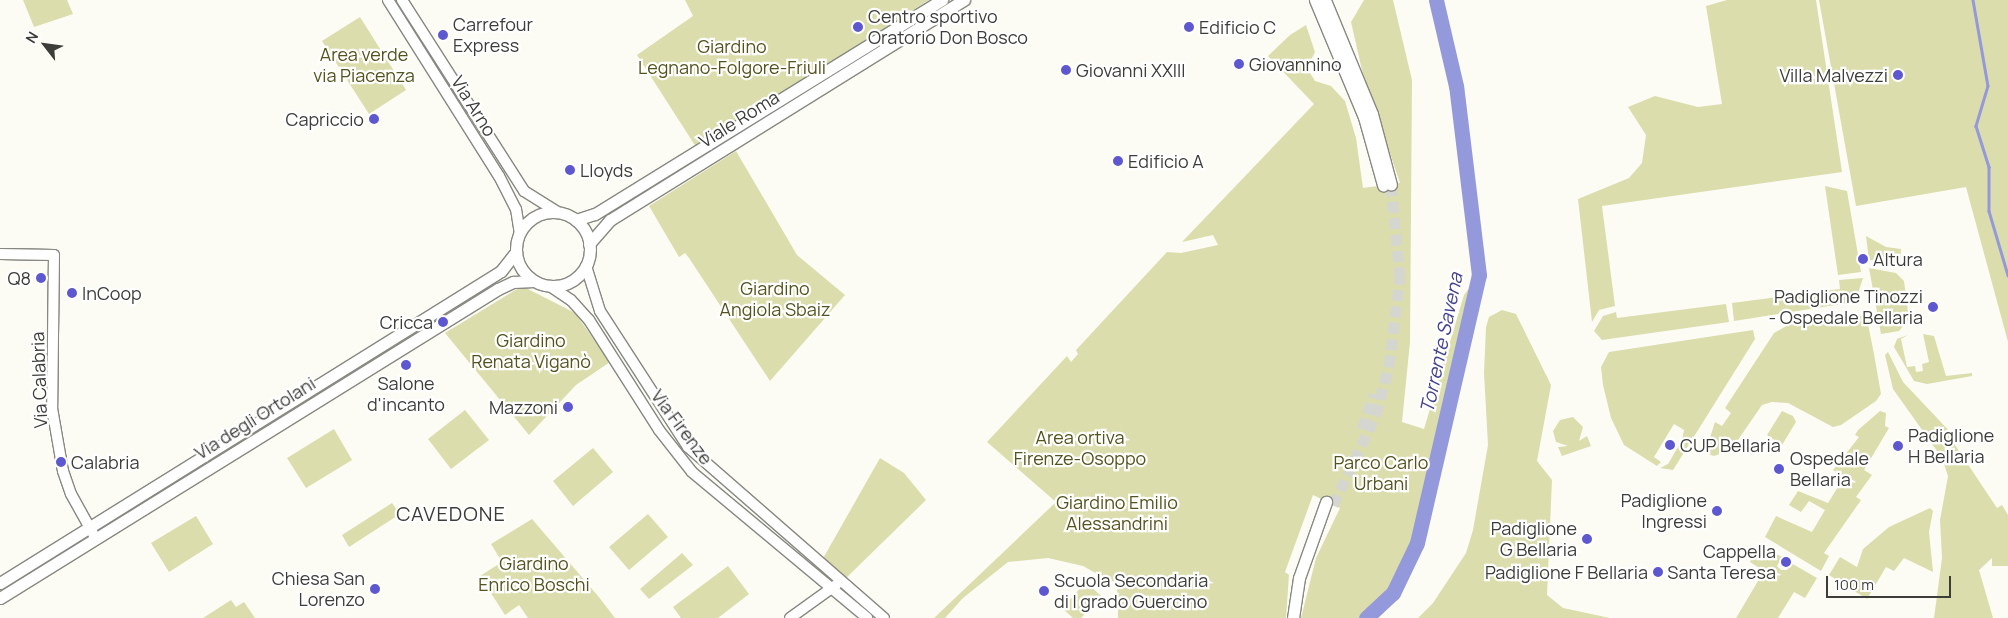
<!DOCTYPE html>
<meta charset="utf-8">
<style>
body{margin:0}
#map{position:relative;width:2008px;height:618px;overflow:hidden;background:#fcfcf5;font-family:Manrope,sans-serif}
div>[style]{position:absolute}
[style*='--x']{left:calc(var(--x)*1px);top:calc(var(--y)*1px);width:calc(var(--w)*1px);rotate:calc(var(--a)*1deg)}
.green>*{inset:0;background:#dbddac}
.stream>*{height:2.5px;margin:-1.25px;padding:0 1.25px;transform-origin:1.25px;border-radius:1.25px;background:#9399da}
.river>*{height:15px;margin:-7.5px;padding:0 7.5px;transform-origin:7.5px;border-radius:7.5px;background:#9399da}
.primary-tunnel>*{height:11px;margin-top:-5.5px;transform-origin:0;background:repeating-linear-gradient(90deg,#d6d6d0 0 11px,transparent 0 16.5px)}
.roads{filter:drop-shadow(1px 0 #888882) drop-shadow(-1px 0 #888882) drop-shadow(0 1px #888882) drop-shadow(0 -1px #888882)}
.secondary>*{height:10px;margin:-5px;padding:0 5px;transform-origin:5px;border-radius:5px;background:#fff}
.primary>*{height:11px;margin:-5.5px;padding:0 5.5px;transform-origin:5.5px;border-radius:5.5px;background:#fff}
.primary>.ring{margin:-5.5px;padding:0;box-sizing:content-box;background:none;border:11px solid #fff;border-radius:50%}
.dots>*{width:14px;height:14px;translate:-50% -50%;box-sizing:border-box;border:2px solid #fff;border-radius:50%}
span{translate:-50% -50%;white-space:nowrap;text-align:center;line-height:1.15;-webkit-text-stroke:4.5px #fff;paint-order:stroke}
.poi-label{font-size:18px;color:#3d3d3a}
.left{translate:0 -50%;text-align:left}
.right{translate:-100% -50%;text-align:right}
.park-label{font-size:18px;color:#53531d}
.street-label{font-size:18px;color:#3d3d3a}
.water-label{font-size:19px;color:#434290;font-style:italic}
.quarter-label{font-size:20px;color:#3d3d3a;letter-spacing:1px}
.north{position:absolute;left:20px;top:20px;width:50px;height:50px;-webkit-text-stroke:4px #fff;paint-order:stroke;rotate:300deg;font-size:14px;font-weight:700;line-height:20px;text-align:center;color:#3d3d3a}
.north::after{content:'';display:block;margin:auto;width:18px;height:22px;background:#3d3d3a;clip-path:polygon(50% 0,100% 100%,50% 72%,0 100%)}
.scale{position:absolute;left:1826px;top:576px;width:125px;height:22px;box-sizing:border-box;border:2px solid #3d3d3a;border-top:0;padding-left:6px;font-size:15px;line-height:18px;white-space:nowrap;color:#3d3d3a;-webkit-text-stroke:4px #fff;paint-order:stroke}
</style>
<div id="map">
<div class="green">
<div style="clip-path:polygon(23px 0,67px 0,73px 14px,34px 27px)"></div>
<div style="clip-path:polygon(685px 0,929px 0,696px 147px,637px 55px,693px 16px)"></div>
<div style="clip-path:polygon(1364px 0,1393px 0,1412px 80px,1410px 342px,1402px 422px,1424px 429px,1464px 295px,1479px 275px,1417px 543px,1393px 593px,1366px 618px,1301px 618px,1316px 558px,1340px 508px,1313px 495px,1285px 572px,1289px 575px,1286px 618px,1118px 618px,1117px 585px,1083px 566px,1048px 558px,1008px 562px,963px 598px,945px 618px,934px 618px,1056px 502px,987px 442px,1067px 356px,1071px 362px,1078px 354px,1076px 350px,1167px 252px,1181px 253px,1218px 245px,1213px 235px,1182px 242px,1314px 104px,1268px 56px,1290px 35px,1306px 25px,1315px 52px,1307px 68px,1315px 81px,1331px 86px,1345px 101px,1356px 138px,1363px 188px,1400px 183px,1362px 70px,1351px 22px)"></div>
<div style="clip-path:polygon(1727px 0,1816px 0,1842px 172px,1602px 206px,1615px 306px,1599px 310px,1592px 322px,1578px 199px,1629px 178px,1642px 163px,1646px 135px,1628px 107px,1655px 96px,1698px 107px,1722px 104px,1706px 6px)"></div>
<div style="clip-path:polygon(1819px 0,2008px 0,2008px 342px,1966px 187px,1856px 206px)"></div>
<div style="clip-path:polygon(360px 17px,406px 90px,369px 114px,322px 41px)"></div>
<div style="clip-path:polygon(736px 151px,797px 255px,845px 295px,770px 381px,689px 258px,685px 253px,679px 257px,649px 206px)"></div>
<div style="clip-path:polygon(1825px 186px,1847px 191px,1861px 272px,1838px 275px)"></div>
<div style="clip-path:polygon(1866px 236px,1886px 247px,1901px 249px,1900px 268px,1884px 260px,1869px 260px)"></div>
<div style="clip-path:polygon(1869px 268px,1896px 273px,1904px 281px,1909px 319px,1899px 331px,1881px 334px)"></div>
<div style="clip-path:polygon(1863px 278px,1855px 302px,1734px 321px,1732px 303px,1840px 289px,1839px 280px)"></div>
<div style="clip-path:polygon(522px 286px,575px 313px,610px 362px,576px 385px,529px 435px,445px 333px)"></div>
<div style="clip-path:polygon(1726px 304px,1729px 322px,1602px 340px,1594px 331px,1603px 316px,1616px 312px,1617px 318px)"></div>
<div style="clip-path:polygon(1502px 310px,1516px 314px,1551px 385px,1537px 461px,1552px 480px,1547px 595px,1563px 608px,1610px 618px,1418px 618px,1433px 603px,1466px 553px,1473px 530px,1488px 445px,1484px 373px,1486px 327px,1489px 317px)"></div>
<div style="clip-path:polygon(1859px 315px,1867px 319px,1874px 354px,1881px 394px,1876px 401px,1841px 425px,1833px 427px,1788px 403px,1772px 402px,1762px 405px,1731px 450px,1714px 456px,1705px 453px,1715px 422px,1722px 426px,1731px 413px,1725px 408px,1774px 333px,1788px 325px)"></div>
<div style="clip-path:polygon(1753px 330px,1755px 339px,1673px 470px,1660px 468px,1668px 464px,1682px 440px,1684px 430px,1674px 424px,1654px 457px,1661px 462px,1657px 466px,1624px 445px,1611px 418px,1603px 385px,1601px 367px,1609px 352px)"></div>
<div style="clip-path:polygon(1923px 334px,1934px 336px,1946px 376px,1972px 373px,1972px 376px,1927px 384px,1914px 381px,1894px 347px,1897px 339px,1908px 335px,1901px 339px,1907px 367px,1915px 366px,1916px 372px,1923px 371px,1922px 364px,1929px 362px)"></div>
<div style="clip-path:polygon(1888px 352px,1903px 382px,1954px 436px,1951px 439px,1997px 508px,2002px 505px,2008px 515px,2008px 566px,1992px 566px,1992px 558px,1979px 570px,1993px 618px,1934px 618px,1942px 558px,1940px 520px,1948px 476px,1942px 458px,1893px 389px,1885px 355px)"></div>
<div style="clip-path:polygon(465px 410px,489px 440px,451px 469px,428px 439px)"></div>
<div style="clip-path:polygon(1782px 411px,1793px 416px,1796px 422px,1782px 445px,1767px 435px)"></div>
<div style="clip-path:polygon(1880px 411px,1886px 413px,1885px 426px,1889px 428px,1864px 470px,1872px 475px,1856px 497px,1861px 500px,1824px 553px,1829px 556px,1821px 571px,1765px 537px,1776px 516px,1812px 532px,1825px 510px,1809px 501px,1801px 512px,1789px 505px,1798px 491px,1828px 503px,1844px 477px,1833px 470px,1859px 437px,1855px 435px,1858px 430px)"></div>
<div style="clip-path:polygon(1573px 417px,1583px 427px,1579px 441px,1587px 436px,1591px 446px,1562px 456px,1558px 447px,1568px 446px,1556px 442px,1553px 431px,1560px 420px)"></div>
<div style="clip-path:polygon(334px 429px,352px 460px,306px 488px,287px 458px)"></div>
<div style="clip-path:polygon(593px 448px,613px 472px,573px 506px,553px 481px)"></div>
<div style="clip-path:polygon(880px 458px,904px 473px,926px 500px,843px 581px,821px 562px)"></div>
<div style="clip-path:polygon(392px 503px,400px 514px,349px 547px,342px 535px)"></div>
<div style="clip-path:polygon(1930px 508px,1933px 511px,1929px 532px,1933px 572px,1904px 558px,1894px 571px,1886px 567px,1867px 599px,1829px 575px,1840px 557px,1857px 567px,1863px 549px,1889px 527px)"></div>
<div style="clip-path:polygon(648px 514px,668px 537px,629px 570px,609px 547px)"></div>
<div style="clip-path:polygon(196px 516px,213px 544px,169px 572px,151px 543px)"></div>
<div style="clip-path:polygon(532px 519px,598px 596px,615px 618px,528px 618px,519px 605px,505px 615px,480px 576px,502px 562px,491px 544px)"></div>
<div style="clip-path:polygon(1760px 544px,1782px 557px,1777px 566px,1781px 570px,1787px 570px,1791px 563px,1817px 578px,1805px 598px,1794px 592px,1778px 618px,1736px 618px,1764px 571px,1750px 562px)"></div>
<div style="clip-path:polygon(682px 553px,693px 565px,649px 599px,640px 589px)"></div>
<div style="clip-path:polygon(728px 566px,749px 594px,718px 618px,681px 618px,673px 607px)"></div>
<div style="clip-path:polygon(1086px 582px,1101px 596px,1081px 618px,1073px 618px,1062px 608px)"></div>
<div style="clip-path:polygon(231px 600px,236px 607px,244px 602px,255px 618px,203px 618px)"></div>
</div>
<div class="stream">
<div style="--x:1973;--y:0;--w:87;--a:80.1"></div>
<div style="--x:1988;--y:86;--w:42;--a:106.7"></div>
<div style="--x:1976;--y:126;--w:43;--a:72.4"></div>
<div style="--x:1989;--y:167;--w:44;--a:90"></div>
<div style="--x:1989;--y:211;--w:67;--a:73.5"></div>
</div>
<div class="river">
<div style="--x:1366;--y:618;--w:37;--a:-43"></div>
<div style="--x:1393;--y:593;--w:55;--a:-64.4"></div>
<div style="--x:1417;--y:543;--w:275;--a:-77"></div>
<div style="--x:1479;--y:275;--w:190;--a:-96.9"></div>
<div style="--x:1456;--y:86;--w:88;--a:-103.1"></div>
</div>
<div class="primary-tunnel">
<div style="--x:1362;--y:429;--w:37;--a:-71"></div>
<div style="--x:1333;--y:505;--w:100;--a:-64.5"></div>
<div style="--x:1376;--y:415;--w:51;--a:-75.1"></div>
<div style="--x:1389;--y:366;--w:89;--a:-82.9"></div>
<div style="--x:1400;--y:278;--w:93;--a:-95.5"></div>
</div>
<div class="roads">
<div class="secondary">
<div style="--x:388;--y:0;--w:208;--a:57.8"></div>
<div style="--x:499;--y:176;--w:37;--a:63"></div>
<div style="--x:516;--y:209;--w:24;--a:81"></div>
<div style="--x:402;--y:0;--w:227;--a:57.4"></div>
<div style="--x:524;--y:191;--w:40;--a:32"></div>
<div style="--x:0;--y:254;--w:54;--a:1.1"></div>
<div style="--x:54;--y:255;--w:153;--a:90.7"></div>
<div style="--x:52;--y:408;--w:64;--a:80.1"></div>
<div style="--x:63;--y:471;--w:24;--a:71"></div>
<div style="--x:71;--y:494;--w:51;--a:60.9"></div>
<div style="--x:586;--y:266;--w:47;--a:72.7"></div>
<div style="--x:600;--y:311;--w:162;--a:57.1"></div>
<div style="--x:688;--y:447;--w:260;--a:41.1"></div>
<div style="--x:550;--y:286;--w:25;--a:34"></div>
<div style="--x:571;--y:300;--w:27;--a:48"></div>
<div style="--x:589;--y:320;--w:130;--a:57.5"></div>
<div style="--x:659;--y:430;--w:53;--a:51.8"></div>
<div style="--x:692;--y:472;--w:228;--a:39.8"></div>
<div style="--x:790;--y:618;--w:57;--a:-35.7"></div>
</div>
<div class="primary">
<div style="--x:1315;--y:0;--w:127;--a:67.3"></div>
<div style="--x:1364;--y:117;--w:71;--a:74.4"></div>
<div style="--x:1325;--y:0;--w:123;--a:67.6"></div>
<div style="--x:1372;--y:114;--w:73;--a:75"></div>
<div class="ring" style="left:516px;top:212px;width:63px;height:63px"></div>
<div style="--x:576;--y:220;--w:20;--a:-18"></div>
<div style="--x:595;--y:214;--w:408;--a:-31.7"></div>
<div style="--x:589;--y:244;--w:32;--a:-49"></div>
<div style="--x:610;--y:220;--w:417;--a:-31.9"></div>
<div style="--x:0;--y:583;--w:590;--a:-31.91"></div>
<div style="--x:501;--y:271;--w:24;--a:-52"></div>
<div style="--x:0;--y:598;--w:586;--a:-31.82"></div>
<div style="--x:498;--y:289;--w:17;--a:-25"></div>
<div style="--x:513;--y:282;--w:21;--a:-3"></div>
<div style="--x:1293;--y:618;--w:40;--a:-81.5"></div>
<div style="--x:1299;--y:578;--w:81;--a:-70.4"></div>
</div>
</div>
<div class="dots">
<div style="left:858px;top:27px;background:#5d58d0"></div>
<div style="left:1189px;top:27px;background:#5d58d0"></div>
<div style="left:443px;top:35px;background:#5d58d0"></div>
<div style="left:1239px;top:64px;background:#5d58d0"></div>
<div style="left:1066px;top:70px;background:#5d58d0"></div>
<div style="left:1898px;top:75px;background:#5d58d0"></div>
<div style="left:374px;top:119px;background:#5d58d0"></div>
<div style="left:1118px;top:161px;background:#5d58d0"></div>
<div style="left:570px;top:170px;background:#5d58d0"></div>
<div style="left:1863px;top:259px;background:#5d58d0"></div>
<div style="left:41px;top:278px;background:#5d58d0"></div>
<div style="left:72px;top:293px;background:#5d58d0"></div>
<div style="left:1933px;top:307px;background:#5d58d0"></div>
<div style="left:443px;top:322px;background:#5d58d0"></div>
<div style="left:406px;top:365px;background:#5d58d0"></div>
<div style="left:568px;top:407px;background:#5d58d0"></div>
<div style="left:1670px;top:445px;background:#5d58d0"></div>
<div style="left:1898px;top:446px;background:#5d58d0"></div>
<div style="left:61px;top:462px;background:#5d58d0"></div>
<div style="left:1779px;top:469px;background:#5d58d0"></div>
<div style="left:1717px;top:511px;background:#5d58d0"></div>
<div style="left:1587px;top:539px;background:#5d58d0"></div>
<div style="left:1786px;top:562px;background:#5d58d0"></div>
<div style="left:1658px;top:572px;background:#5d58d0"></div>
<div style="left:375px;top:589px;background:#5d58d0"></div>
<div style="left:1044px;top:591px;background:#5d58d0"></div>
</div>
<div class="poi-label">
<span class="left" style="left:868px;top:27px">Centro sportivo<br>Oratorio Don Bosco</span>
<span class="left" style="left:453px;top:35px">Carrefour<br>Express</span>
<span class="left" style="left:1199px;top:27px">Edificio C</span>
<span class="left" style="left:1249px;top:64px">Giovannino</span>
<span class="left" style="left:1076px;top:70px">Giovanni XXIII</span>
<span class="right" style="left:1888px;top:75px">Villa Malvezzi</span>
<span class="right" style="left:364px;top:119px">Capriccio</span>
<span class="left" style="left:1128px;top:161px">Edificio A</span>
<span class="left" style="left:580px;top:170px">Lloyds</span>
<span class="left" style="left:1873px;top:259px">Altura</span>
<span class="right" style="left:31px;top:278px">Q8</span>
<span class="left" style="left:82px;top:293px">InCoop</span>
<span class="right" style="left:1923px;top:307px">Padiglione Tinozzi<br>- Ospedale Bellaria</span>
<span class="right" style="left:433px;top:322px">Cricca</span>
<span style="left:406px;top:394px">Salone<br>d'incanto</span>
<span class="right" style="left:558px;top:407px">Mazzoni</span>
<span class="left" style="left:1908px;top:446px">Padiglione<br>H Bellaria</span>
<span class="left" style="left:1680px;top:445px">CUP Bellaria</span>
<span class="left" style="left:1790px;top:469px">Ospedale<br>Bellaria</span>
<span class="left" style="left:71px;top:462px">Calabria</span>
<span class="right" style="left:1707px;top:511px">Padiglione<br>Ingressi</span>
<span class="right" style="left:1577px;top:539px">Padiglione<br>G Bellaria</span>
<span class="right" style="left:1776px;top:562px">Cappella<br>Santa Teresa</span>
<span class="right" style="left:1648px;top:572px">Padiglione F Bellaria</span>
<span class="right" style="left:365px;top:589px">Chiesa San<br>Lorenzo</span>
<span class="left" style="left:1054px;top:591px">Scuola Secondaria<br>di I grado Guercino</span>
</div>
<div class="park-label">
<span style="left:732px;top:57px">Giardino<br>Legnano-Folgore-Friuli</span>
<span style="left:364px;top:65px">Area verde<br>via Piacenza</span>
<span style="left:775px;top:299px">Giardino<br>Angiola Sbaiz</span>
<span style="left:531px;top:351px">Giardino<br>Renata Viganò</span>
<span style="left:1080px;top:448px">Area ortiva<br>Firenze-Osoppo</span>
<span style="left:1381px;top:473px">Parco Carlo<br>Urbani</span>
<span style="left:1117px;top:513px">Giardino Emilio<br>Alessandrini</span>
<span style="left:534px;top:574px">Giardino<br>Enrico Boschi</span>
</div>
<div class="street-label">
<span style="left:474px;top:106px;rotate:58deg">Via Arno</span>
<span style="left:739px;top:119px;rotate:-32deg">Viale Roma</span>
<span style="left:39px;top:380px;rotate:-92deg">Via Calabria</span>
<span style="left:255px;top:418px;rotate:-32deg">Via degli Ortolani</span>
<span style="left:682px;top:427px;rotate:53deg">Via Firenze</span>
</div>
<div class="water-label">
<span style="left:1442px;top:343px;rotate:-78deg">Torrente Savena</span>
</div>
<div class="quarter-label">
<span style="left:451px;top:513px">CAVEDONE</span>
</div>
<div class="north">N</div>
<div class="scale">100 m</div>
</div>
